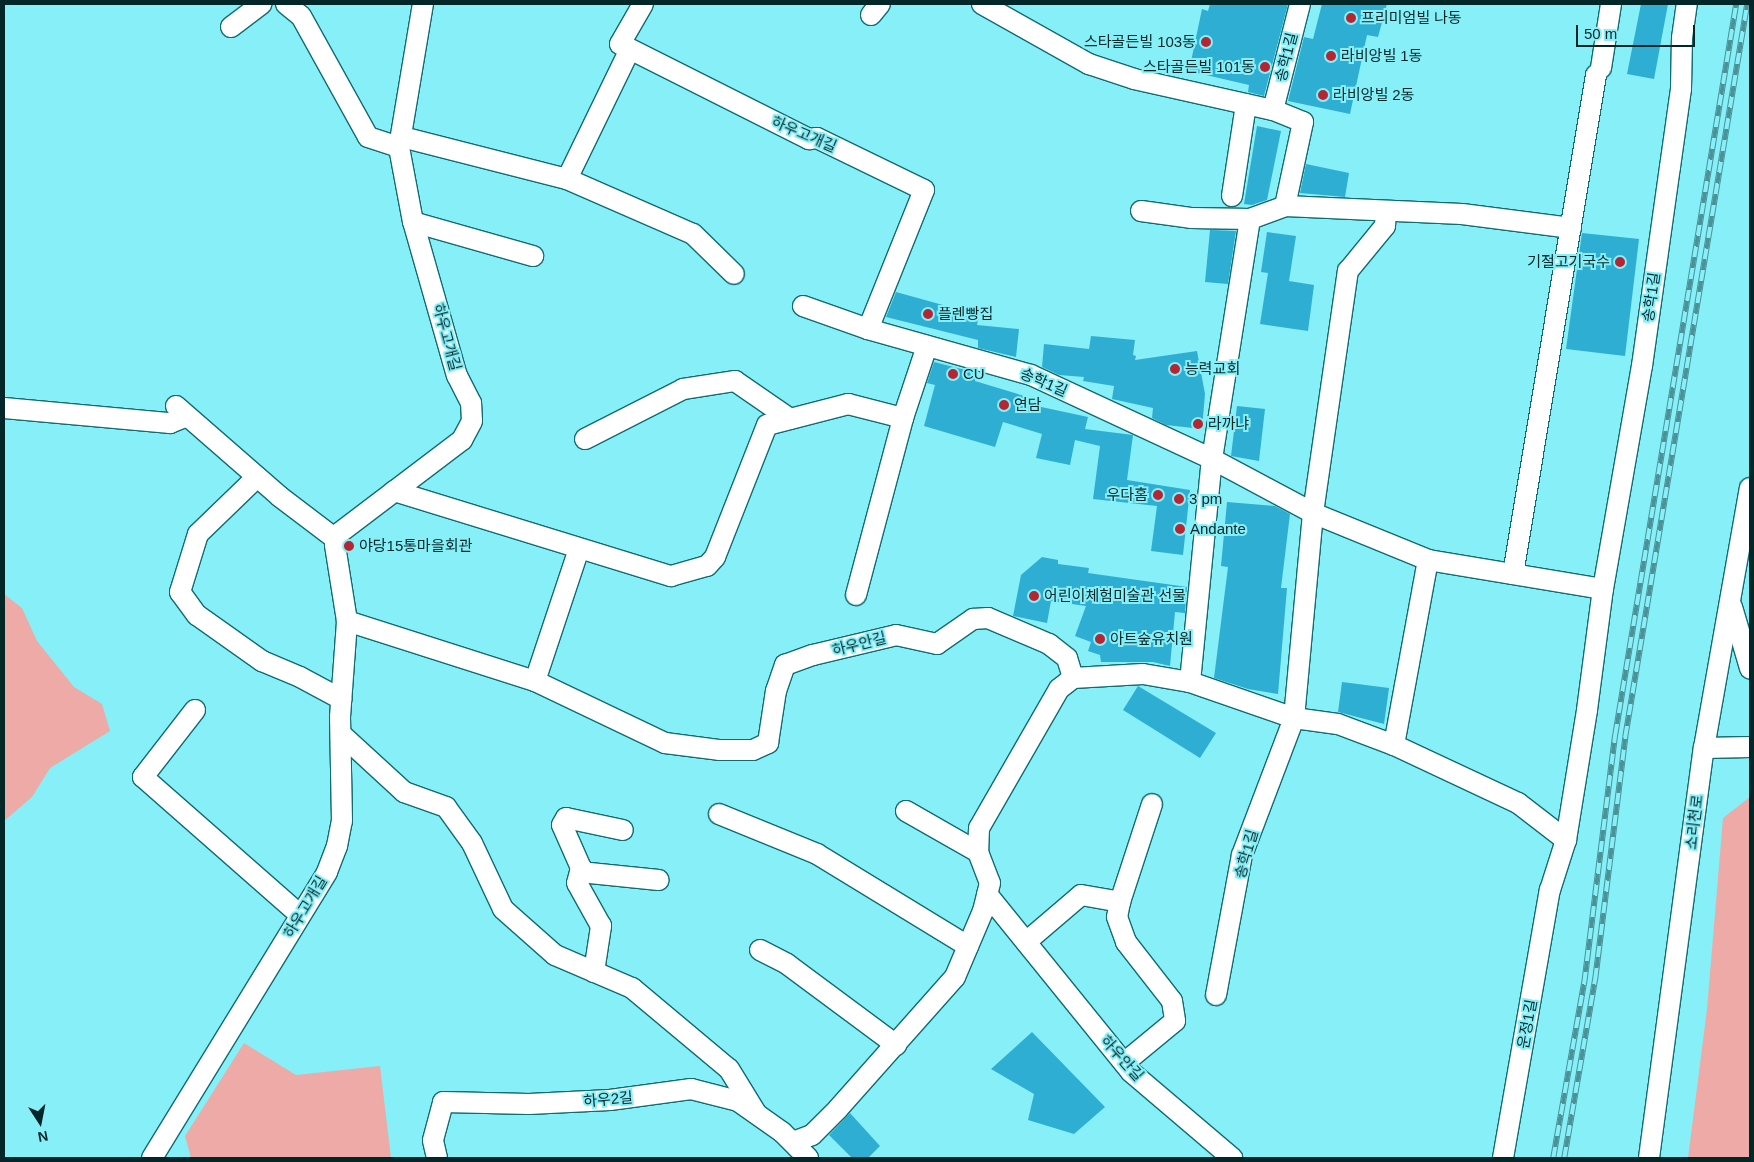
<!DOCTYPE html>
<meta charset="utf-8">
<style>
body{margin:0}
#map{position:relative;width:1754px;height:1162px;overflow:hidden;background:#87eff7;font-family:Arial,"Noto Sans KR",sans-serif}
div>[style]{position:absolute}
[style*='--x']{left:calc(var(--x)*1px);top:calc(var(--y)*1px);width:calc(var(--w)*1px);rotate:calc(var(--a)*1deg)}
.green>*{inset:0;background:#edaaa6}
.building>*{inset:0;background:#2eaed3}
.roads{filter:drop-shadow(1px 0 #116c72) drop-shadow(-1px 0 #116c72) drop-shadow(0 1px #116c72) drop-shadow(0 -1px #116c72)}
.minor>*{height:20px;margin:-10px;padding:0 10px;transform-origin:10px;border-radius:10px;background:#fff}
.rail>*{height:5.5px;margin-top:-2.75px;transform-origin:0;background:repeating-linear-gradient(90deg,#87eff7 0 11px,#4a9298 0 22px);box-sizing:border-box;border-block:1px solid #4a9298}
.dots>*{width:14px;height:14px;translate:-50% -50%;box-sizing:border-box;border:2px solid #87eff7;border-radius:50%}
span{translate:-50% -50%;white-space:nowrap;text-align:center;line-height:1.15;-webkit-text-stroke:4px #87eff7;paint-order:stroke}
.poi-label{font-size:15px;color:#032629}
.left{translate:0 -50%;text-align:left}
.right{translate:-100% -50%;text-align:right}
.street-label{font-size:15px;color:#032629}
.frame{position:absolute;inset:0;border:5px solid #032629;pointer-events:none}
.north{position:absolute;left:15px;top:1097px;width:50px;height:50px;-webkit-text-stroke:4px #87eff7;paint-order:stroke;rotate:169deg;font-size:14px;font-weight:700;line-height:20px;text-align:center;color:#032629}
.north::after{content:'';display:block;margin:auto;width:18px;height:22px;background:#032629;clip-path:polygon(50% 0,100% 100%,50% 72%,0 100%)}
.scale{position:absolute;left:1576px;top:25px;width:119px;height:22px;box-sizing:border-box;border:2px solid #032629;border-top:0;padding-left:6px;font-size:15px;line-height:18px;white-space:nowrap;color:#032629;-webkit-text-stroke:4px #87eff7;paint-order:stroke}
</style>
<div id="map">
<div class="green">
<div style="clip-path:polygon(4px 594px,22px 608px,37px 641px,74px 687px,102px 704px,110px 731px,50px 768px,32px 797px,4px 821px)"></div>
<div style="clip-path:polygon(1750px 797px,1750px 1158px,1688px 1158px,1707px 1009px,1723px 818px)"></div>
<div style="clip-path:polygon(244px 1043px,296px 1075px,380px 1066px,391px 1158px,191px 1158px,185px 1136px)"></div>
</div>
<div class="building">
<div style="clip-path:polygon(1210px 4px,1288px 4px,1264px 96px,1248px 92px,1249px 85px,1189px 71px,1202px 9px,1208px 11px)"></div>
<div style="clip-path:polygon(1322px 4px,1387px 4px,1378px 37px,1367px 35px,1350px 114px,1288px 101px,1304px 37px,1313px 39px)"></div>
<div style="clip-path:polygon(1641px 4px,1668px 4px,1654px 79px,1627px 74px)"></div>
<div style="clip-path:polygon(1257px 126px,1281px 131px,1267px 200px,1252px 205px,1244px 204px)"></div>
<div style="clip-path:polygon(1306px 164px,1349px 173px,1345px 197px,1300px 193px)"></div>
<div style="clip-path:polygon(1210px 230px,1236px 231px,1228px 284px,1205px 282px)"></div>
<div style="clip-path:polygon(1267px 232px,1296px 236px,1289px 281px,1314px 285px,1308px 331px,1260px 324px,1268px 273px,1261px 272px)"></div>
<div style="clip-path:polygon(1582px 233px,1639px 239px,1625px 356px,1566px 349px)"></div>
<div style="clip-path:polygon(896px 292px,979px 315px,977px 325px,1019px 329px,1016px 357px,978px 348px,978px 340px,886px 317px)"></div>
<div style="clip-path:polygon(1091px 336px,1135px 340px,1133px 355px,1136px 356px,1135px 360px,1197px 351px,1205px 394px,1202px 429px,1166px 425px,1152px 418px,1153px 408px,1112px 399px,1114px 386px,1083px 381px,1084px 377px,1059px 375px,1042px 367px,1044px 344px,1089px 349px)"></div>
<div style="clip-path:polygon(934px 362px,977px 373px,975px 381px,1034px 399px,1032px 405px,1088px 417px,1085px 429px,1133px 435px,1127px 480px,1190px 490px,1183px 555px,1151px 551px,1157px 506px,1093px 499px,1100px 446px,1075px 440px,1070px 465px,1036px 458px,1042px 434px,1003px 422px,995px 447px,924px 426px,935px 385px,927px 383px)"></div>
<div style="clip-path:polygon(1237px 406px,1265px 409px,1259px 461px,1231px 456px)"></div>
<div style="clip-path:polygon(1227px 502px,1275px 506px,1290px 514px,1281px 588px,1287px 588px,1278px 694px,1248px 689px,1214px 678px,1228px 567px,1221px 566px)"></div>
<div style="clip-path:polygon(1042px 557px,1058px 560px,1058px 564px,1089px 568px,1088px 573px,1187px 587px,1185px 613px,1175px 612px,1170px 666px,1153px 662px,1101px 662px,1100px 655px,1088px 651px,1091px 642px,1075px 636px,1086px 606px,1051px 601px,1047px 623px,1013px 616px,1021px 575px)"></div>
<div style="clip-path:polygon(1342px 682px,1389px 688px,1384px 724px,1338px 712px)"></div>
<div style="clip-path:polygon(1138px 686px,1216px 733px,1200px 758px,1123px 710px)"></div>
<div style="clip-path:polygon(1032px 1032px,1105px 1107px,1074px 1134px,1028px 1120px,1034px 1094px,991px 1069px)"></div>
<div style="clip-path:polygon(850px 1113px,880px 1146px,868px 1158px,852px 1158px,829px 1135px)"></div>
</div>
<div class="roads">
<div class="minor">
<div style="--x:286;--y:4;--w:19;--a:39"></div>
<div style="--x:301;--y:16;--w:138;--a:61"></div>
<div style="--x:368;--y:137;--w:33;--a:18"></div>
<div style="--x:643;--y:4;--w:46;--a:119.9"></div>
<div style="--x:620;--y:44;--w:212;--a:26.7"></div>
<div style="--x:809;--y:139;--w:8;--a:-7"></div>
<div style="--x:817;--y:138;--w:119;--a:25.9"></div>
<div style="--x:924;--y:190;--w:150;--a:111.9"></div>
<div style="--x:868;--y:329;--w:69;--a:-160.5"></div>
<div style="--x:982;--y:4;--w:123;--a:29.3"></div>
<div style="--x:1089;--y:64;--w:47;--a:18.4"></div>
<div style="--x:1134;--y:79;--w:142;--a:12.6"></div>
<div style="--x:871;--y:15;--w:14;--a:-51"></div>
<div style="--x:231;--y:27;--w:38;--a:-37"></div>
<div style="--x:1601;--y:68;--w:65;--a:-81.1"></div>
<div style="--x:402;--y:137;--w:170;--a:14.3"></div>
<div style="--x:567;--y:179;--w:144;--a:-64.1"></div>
<div style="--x:567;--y:179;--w:137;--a:23.6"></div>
<div style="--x:693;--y:234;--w:57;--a:44.3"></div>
<div style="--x:1232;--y:196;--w:93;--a:-81.3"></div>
<div style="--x:1285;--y:206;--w:177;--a:2.6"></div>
<div style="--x:1462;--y:214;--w:110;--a:7.3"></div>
<div style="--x:1141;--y:211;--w:50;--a:8"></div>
<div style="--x:1191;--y:218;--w:59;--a:1"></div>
<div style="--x:413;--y:222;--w:125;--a:15.8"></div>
<div style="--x:868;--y:329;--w:169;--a:15.8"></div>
<div style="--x:1031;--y:375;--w:200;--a:24.9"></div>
<div style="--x:1212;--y:459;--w:115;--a:28.1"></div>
<div style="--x:1313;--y:513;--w:124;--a:22.2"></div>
<div style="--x:1428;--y:560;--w:177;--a:9.4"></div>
<div style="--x:176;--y:406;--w:137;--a:41.1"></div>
<div style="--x:279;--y:496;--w:73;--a:37.2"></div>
<div style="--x:4;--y:408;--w:167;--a:5.2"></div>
<div style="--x:170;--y:423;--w:18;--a:-22"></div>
<div style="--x:585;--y:439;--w:110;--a:-27"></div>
<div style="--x:683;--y:389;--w:53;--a:-8.7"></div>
<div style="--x:735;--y:381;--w:67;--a:34.6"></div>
<div style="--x:257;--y:477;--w:82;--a:136"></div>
<div style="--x:198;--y:534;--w:61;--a:107.2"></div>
<div style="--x:180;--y:592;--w:29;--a:54"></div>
<div style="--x:197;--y:615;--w:80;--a:35.3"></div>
<div style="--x:262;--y:661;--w:41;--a:22.8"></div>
<div style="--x:300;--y:677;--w:47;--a:28.2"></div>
<div style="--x:394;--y:491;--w:290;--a:17.1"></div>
<div style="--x:671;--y:576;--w:37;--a:-16"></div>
<div style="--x:707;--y:566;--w:12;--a:-48"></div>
<div style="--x:715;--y:557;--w:142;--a:-68.5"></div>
<div style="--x:767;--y:425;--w:84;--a:-14.5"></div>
<div style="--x:848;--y:404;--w:57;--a:14.3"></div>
<div style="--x:903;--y:418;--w:76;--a:-71.6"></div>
<div style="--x:1513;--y:574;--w:506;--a:-80.56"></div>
<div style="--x:856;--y:595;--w:183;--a:-75.1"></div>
<div style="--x:1732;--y:607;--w:64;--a:73.6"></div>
<div style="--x:347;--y:621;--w:197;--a:17.7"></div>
<div style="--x:535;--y:681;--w:139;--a:-71.6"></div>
<div style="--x:1073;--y:678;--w:70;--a:-3.3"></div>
<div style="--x:1143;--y:674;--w:48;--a:9.7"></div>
<div style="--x:1190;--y:682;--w:110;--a:19.1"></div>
<div style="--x:1294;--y:718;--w:44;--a:7.8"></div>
<div style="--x:1338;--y:724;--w:60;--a:20.6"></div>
<div style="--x:1394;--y:745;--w:137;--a:25.1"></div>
<div style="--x:1518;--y:803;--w:61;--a:37.6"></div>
<div style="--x:535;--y:681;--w:144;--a:25.5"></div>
<div style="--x:665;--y:743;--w:54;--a:7.4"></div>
<div style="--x:719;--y:750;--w:34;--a:0"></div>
<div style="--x:753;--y:750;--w:17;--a:-25"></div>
<div style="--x:768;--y:743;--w:53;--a:-81.3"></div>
<div style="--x:776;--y:691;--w:28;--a:-71"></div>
<div style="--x:785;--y:665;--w:30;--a:-20"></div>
<div style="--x:813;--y:655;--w:85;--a:-13.5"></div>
<div style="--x:896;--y:635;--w:42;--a:12.4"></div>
<div style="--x:937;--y:644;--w:44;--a:-34.8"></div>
<div style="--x:973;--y:619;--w:15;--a:-4"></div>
<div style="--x:988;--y:618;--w:66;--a:23.1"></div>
<div style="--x:1049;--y:644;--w:23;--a:38"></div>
<div style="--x:1067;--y:658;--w:21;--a:73"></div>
<div style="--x:1073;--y:678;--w:18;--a:142"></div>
<div style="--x:1059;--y:689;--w:160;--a:119.9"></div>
<div style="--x:979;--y:828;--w:24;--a:92"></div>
<div style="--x:978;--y:852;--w:33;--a:69"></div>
<div style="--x:990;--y:883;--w:29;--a:104"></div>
<div style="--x:983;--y:911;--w:72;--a:113"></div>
<div style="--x:955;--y:977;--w:176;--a:131.6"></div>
<div style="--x:838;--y:1109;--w:37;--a:135"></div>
<div style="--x:812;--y:1135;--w:20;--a:160"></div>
<div style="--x:1190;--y:682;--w:224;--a:-84.4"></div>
<div style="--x:1212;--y:459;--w:243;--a:-81"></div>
<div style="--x:1250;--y:219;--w:37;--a:-20"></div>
<div style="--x:1285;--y:206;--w:86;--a:-77.9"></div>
<div style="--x:1303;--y:122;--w:32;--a:-158"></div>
<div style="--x:1273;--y:110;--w:109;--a:-75.7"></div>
<div style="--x:195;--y:710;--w:85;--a:127.8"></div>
<div style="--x:143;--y:777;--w:209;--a:41.3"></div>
<div style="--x:341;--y:734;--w:86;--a:42.6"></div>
<div style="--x:404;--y:792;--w:45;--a:19.7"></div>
<div style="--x:446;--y:807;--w:44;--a:54.2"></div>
<div style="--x:472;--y:843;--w:73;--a:64.8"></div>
<div style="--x:503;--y:909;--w:69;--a:41.5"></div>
<div style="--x:555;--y:955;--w:84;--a:23.2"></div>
<div style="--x:632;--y:988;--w:126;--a:39.9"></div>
<div style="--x:729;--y:1069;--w:52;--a:58.5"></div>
<div style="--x:1394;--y:745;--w:188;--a:-79.6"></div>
<div style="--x:1704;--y:748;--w:46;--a:-1.2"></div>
<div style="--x:906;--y:811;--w:83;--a:29.7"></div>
<div style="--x:719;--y:814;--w:106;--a:22.2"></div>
<div style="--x:817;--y:854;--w:177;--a:31.4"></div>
<div style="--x:580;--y:872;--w:79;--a:5.8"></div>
<div style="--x:987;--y:894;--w:229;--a:51"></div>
<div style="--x:1131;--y:1072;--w:133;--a:40.4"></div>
<div style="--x:1120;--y:902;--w:15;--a:101"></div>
<div style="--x:1117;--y:917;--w:27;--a:70"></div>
<div style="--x:1126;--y:942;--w:75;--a:52.1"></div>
<div style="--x:1172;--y:1001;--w:20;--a:81"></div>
<div style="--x:1175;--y:1021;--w:66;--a:140.5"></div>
<div style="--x:1026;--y:942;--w:72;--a:-40.5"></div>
<div style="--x:1081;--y:895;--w:40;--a:10"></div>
<div style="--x:1120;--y:902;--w:103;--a:-71.9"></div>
<div style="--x:760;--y:950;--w:30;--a:27"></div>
<div style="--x:787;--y:964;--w:136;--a:36.6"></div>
<div style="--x:594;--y:972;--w:47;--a:-81.3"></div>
<div style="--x:601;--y:926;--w:49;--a:-119.2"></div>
<div style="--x:577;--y:883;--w:16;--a:-75"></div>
<div style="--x:581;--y:868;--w:47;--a:-113.8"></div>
<div style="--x:562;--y:825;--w:8;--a:-60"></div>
<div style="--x:566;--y:818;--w:58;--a:11.9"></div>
<div style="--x:1216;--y:995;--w:142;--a:-79.5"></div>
<div style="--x:1242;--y:855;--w:147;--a:-69.2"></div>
<div style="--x:1294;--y:718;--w:206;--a:-84.7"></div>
<div style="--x:1313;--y:513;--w:245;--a:-81.8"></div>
<div style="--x:1348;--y:271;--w:58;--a:-50.6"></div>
<div style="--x:1385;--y:226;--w:13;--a:-86"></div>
<div style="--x:152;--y:1158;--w:335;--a:-58.5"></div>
<div style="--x:327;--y:872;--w:28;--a:-69"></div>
<div style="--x:337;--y:846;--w:25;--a:-79"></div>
<div style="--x:342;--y:821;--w:104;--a:-91.1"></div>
<div style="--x:340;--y:717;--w:96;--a:-85.8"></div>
<div style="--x:347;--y:621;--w:77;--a:-99"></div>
<div style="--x:335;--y:545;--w:11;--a:-75"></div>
<div style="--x:338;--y:534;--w:156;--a:-37.2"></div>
<div style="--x:462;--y:440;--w:21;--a:-62"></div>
<div style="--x:472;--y:421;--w:18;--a:-93"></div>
<div style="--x:471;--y:403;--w:30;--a:-117"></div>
<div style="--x:457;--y:376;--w:160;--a:-105.9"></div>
<div style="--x:413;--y:222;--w:76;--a:-100.6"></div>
<div style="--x:399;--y:147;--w:145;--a:-80.5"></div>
<div style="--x:437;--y:1158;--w:18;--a:-103"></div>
<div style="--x:433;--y:1140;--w:39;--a:-75"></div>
<div style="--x:443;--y:1102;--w:86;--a:1.3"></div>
<div style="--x:529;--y:1104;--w:81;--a:-2.8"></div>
<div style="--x:610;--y:1100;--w:82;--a:-7.7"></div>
<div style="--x:691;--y:1089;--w:49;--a:14.3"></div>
<div style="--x:738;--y:1101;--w:54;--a:35.2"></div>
<div style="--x:782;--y:1132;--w:37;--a:45"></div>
<div style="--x:1503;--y:1158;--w:272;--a:-80.1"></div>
<div style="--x:1550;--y:890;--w:52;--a:-72.3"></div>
<div style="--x:1566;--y:840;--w:132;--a:-80.8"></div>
<div style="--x:1587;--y:710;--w:122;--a:-82.5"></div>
<div style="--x:1603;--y:589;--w:226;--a:-80.1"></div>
<div style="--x:1642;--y:366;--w:201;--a:-82"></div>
<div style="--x:1670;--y:167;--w:79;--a:-82"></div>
<div style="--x:1681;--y:89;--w:51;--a:-88.9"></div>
<div style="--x:1682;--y:38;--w:34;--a:-82"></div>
<div style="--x:1649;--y:1158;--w:414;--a:-82.4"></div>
<div style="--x:1704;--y:748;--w:264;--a:-80"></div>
</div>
</div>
<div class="rail">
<div style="--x:1553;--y:1158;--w:178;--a:-80"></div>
<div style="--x:1584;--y:983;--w:250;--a:-82.9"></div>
<div style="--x:1615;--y:735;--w:741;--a:-80.6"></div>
<div style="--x:1564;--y:1158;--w:182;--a:-80.2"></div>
<div style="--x:1595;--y:979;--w:244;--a:-82.9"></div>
<div style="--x:1625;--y:737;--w:743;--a:-80.55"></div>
</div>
<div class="dots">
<div style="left:1351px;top:18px;background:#b62532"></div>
<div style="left:1206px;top:42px;background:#b62532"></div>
<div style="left:1331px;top:56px;background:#b62532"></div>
<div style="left:1265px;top:67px;background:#b62532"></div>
<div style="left:1323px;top:95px;background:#b62532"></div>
<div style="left:1620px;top:262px;background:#b62532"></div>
<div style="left:928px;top:314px;background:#b62532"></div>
<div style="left:1175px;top:369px;background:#b62532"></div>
<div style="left:953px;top:374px;background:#b62532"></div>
<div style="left:1004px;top:405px;background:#b62532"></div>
<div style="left:1198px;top:424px;background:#b62532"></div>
<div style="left:1158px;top:495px;background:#b62532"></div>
<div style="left:1179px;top:499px;background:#b62532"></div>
<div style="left:1180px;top:529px;background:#b62532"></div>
<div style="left:349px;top:546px;background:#b62532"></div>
<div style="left:1034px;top:596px;background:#b62532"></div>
<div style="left:1100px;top:639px;background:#b62532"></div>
</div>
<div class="poi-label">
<span class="left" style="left:1361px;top:18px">프리미엄빌 나동</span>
<span class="right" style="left:1196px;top:42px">스타골든빌 103동</span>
<span class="left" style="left:1341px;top:56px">라비앙빌 1동</span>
<span class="right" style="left:1255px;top:67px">스타골든빌 101동</span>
<span class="left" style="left:1333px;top:95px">라비앙빌 2동</span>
<span class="right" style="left:1610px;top:262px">기절고기국수</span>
<span class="left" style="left:938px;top:314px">플렌빵집</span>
<span class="left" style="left:1185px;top:369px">능력교회</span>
<span class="left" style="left:963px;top:374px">CU</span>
<span class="left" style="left:1014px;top:405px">연담</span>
<span class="left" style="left:1208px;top:424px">라까냐</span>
<span class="right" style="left:1148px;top:495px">우다홈</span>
<span class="left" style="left:1189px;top:499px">3 pm</span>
<span class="left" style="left:1190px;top:529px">Andante</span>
<span class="left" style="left:359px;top:546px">야당15통마을회관</span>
<span class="left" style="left:1044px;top:596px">어린이체험미술관 선물</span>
<span class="left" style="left:1110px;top:639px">아트숲유치원</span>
</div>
<div class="street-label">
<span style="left:1286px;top:57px;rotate:-76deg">송학1길</span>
<span style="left:804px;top:134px;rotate:23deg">하우고개길</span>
<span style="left:1651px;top:297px;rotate:-82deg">송학1길</span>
<span style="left:447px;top:337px;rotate:75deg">하우고개길</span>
<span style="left:1044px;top:382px;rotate:23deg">송학1길</span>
<span style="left:859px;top:644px;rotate:-14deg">하우안길</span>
<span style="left:1694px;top:822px;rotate:-83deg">소리천로</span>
<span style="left:1246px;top:854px;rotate:-74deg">송학1길</span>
<span style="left:305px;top:907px;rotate:-59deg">하우고개길</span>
<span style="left:1527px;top:1024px;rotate:-80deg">운정1길</span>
<span style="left:1122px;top:1058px;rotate:48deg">하우안길</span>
<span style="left:608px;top:1099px;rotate:-5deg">하우2길</span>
</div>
<div class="frame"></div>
<div class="north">N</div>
<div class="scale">50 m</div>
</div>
